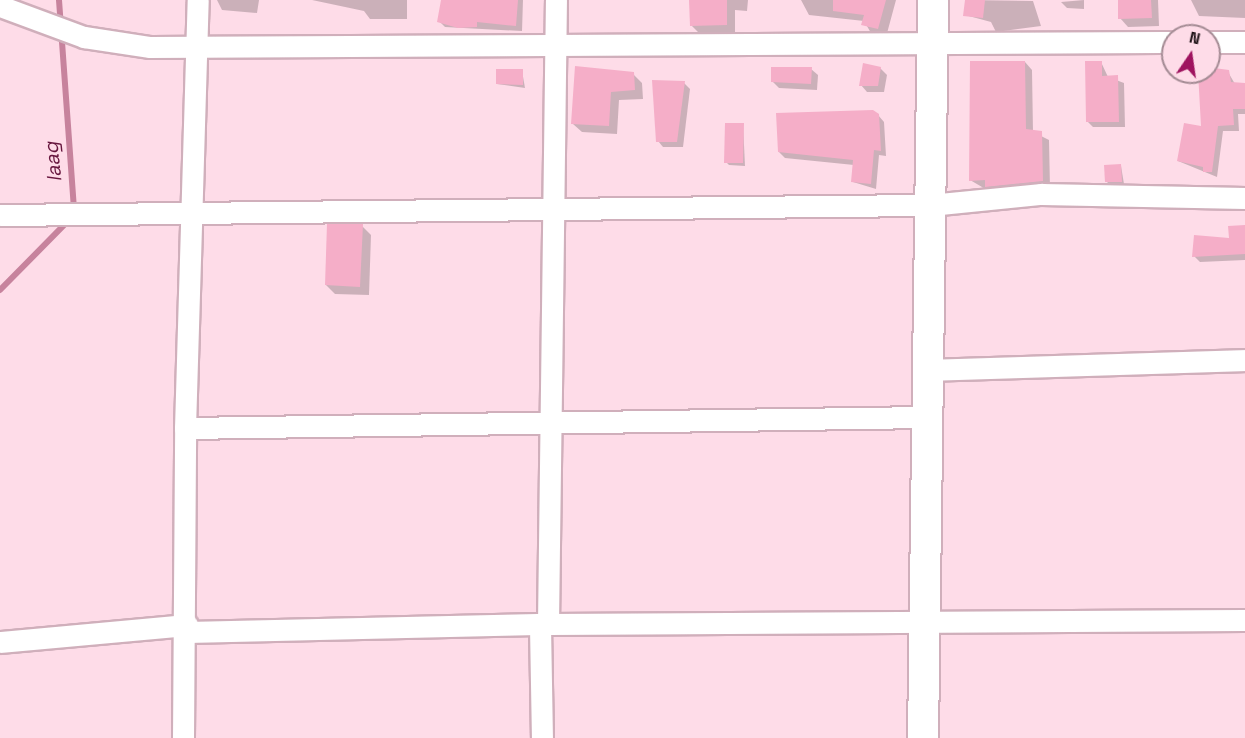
<!DOCTYPE html>
<style>
body{margin:0}
#map{position:relative;width:1245px;height:738px;overflow:hidden;background:#fedce8;font-family:"Space Grotesk",sans-serif}
div>[style]{position:absolute}
[style*='--x']{left:calc(var(--x)*1px);top:calc(var(--y)*1px);width:calc(var(--w)*1px);rotate:calc(var(--a)*1deg)}
.shadow>*{inset:0;background:#0003}
.stream>*{height:6px;margin:-3px;padding:0 3px;transform-origin:3px;border-radius:3px;background:#c7839d}
.building>*{inset:0;background:#f5aec8}
.roads{filter:drop-shadow(2px 0 #d0afbb) drop-shadow(-2px 0 #d0afbb) drop-shadow(0 2px #d0afbb) drop-shadow(0 -2px #d0afbb)}
.street>*{height:21px;margin:-10.5px;padding:0 10.5px;transform-origin:10.5px;border-radius:10.5px;background:#fff}
.secondary>*{height:30px;margin:-15px;padding:0 15px;transform-origin:15px;border-radius:15px;background:#fff}
span{translate:-50% -50%;white-space:nowrap;text-align:center;line-height:1.15;-webkit-text-stroke:6px #fedce8;paint-order:stroke}
.water-label{font-size:20px;color:#67163e;font-style:italic}
.north{position:absolute;left:1161px;top:24px;width:60px;height:60px;box-sizing:border-box;background:#fedce8;border:2px solid #a48b94;border-radius:50%;rotate:13deg;font-size:16px;font-weight:700;line-height:24px;text-align:center;color:#1d1216}
.north::after{content:'';display:block;margin:auto;width:21px;height:27px;background:#9f135f;clip-path:polygon(50% 0,100% 100%,50% 72%,0 100%)}
</style>
<div id="map">
<div class="shadow">
<div style="clip-path:polygon(217px 0,259px 0,257px 13px,222px 10px)"></div>
<div style="clip-path:polygon(312px 0,407px 0,407px 19px,370px 19px,364px 11px)"></div>
<div style="clip-path:polygon(442px 0,523px 0,522px 31px,445px 27px,439px 21px)"></div>
<div style="clip-path:polygon(692px 0,748px 0,747px 11px,735px 10px,735px 33px,700px 34px,691px 25px)"></div>
<div style="clip-path:polygon(801px 0,896px 0,886px 37px,871px 33px,864px 21px,809px 15px)"></div>
<div style="clip-path:polygon(966px 0,1033px 1px,1041px 26px,996px 32px,991px 22px,965px 15px)"></div>
<div style="clip-path:polygon(1084px 0,1084px 9px,1067px 8px,1061px 2px)"></div>
<div style="clip-path:polygon(1120px 0,1158px 0,1159px 26px,1128px 27px,1120px 18px)"></div>
<div style="clip-path:polygon(1191px 0,1245px 0,1245px 18px,1199px 16px)"></div>
<div style="clip-path:polygon(1025px 62px,1032px 70px,1033px 132px,1049px 140px,1050px 188px,994px 194px,970px 180px)"></div>
<div style="clip-path:polygon(1101px 62px,1108px 77px,1124px 83px,1125px 127px,1093px 127px,1087px 121px)"></div>
<div style="clip-path:polygon(576px 67px,633px 74px,642px 83px,643px 99px,619px 100px,617px 134px,582px 132px,573px 124px)"></div>
<div style="clip-path:polygon(880px 68px,887px 75px,884px 92px,867px 92px,861px 85px)"></div>
<div style="clip-path:polygon(811px 69px,818px 75px,817px 90px,779px 88px,772px 81px)"></div>
<div style="clip-path:polygon(1209px 69px,1228px 72px,1235px 84px,1245px 84px,1245px 114px,1238px 114px,1239px 131px,1223px 131px,1217px 177px,1178px 161px,1202px 128px)"></div>
<div style="clip-path:polygon(522px 71px,525px 88px,497px 84px)"></div>
<div style="clip-path:polygon(684px 83px,690px 89px,683px 147px,663px 147px,658px 141px)"></div>
<div style="clip-path:polygon(878px 115px,884px 122px,886px 156px,879px 155px,876px 189px,853px 182px,854px 165px,785px 158px,779px 152px)"></div>
<div style="clip-path:polygon(743px 124px,745px 166px,729px 165px,726px 162px)"></div>
<div style="clip-path:polygon(1121px 166px,1124px 184px,1109px 184px,1106px 181px)"></div>
<div style="clip-path:polygon(362px 226px,371px 235px,369px 295px,335px 294px,326px 285px)"></div>
<div style="clip-path:polygon(1245px 227px,1245px 260px,1200px 262px,1194px 256px,1230px 240px)"></div>
</div>
<div class="stream">
<div style="--x:59;--y:0;--w:210;--a:85.9"></div>
<div style="--x:0;--y:290;--w:98;--a:-45.4"></div>
</div>
<div class="building">
<div style="clip-path:polygon(441px 0,518px 0,516px 26px,477px 22px,477px 27px,458px 28px,437px 22px)"></div>
<div style="clip-path:polygon(689px 0,727px 0,727px 25px,690px 26px)"></div>
<div style="clip-path:polygon(833px 0,886px 0,878px 29px,861px 25px,864px 15px,833px 11px)"></div>
<div style="clip-path:polygon(965px 0,985px 0,983px 18px,963px 16px)"></div>
<div style="clip-path:polygon(1118px 0,1151px 0,1152px 18px,1118px 19px)"></div>
<div style="clip-path:polygon(970px 61px,1025px 61px,1026px 129px,1042px 131px,1043px 181px,985px 187px,985px 180px,969px 181px)"></div>
<div style="clip-path:polygon(1085px 61px,1102px 61px,1102px 76px,1118px 75px,1119px 122px,1086px 122px)"></div>
<div style="clip-path:polygon(863px 63px,881px 67px,878px 86px,859px 86px)"></div>
<div style="clip-path:polygon(575px 66px,634px 72px,635px 90px,611px 92px,609px 126px,571px 124px)"></div>
<div style="clip-path:polygon(771px 67px,812px 67px,811px 84px,771px 82px)"></div>
<div style="clip-path:polygon(1214px 68px,1229px 70px,1231px 82px,1245px 83px,1245px 109px,1233px 109px,1234px 125px,1218px 126px,1212px 172px,1203px 172px,1203px 167px,1177px 161px,1184px 123px,1201px 126px,1198px 72px)"></div>
<div style="clip-path:polygon(496px 69px,523px 69px,523px 85px,496px 84px)"></div>
<div style="clip-path:polygon(652px 80px,685px 81px,677px 142px,656px 142px)"></div>
<div style="clip-path:polygon(873px 110px,879px 114px,881px 151px,874px 150px,871px 184px,851px 182px,853px 160px,778px 152px,776px 113px)"></div>
<div style="clip-path:polygon(725px 123px,744px 123px,743px 163px,724px 163px)"></div>
<div style="clip-path:polygon(1121px 164px,1122px 182px,1105px 182px,1104px 165px)"></div>
<div style="clip-path:polygon(327px 224px,363px 224px,360px 287px,325px 285px)"></div>
<div style="clip-path:polygon(1245px 225px,1245px 254px,1192px 257px,1194px 235px,1229px 238px,1228px 226px)"></div>
</div>
<div class="roads">
<div class="street">
<div style="--x:0;--y:6;--w:90;--a:20.3"></div>
<div style="--x:84;--y:37;--w:67;--a:8.6"></div>
<div style="--x:150;--y:47;--w:1023;--a:-0.28"></div>
<div style="--x:1209;--y:42;--w:36;--a:0"></div>
<div style="--x:0;--y:215;--w:930;--a:-0.62"></div>
<div style="--x:930;--y:205;--w:112;--a:-5.7"></div>
<div style="--x:1041;--y:194;--w:204;--a:1.1"></div>
<div style="--x:928;--y:370;--w:317;--a:-1.8"></div>
<div style="--x:185;--y:428;--w:742;--a:-0.85"></div>
<div style="--x:548;--y:624;--w:624;--a:-89.27"></div>
<div style="--x:540;--y:626;--w:112;--a:89"></div>
<div style="--x:187;--y:632;--w:361;--a:-1.3"></div>
<div style="--x:548;--y:624;--w:697;--a:-0.33"></div>
<div style="--x:0;--y:642;--w:188;--a:-5.2"></div>
<div style="--x:183;--y:738;--w:310;--a:-89.6"></div>
<div style="--x:185;--y:428;--w:428;--a:-88.3"></div>
</div>
<div class="secondary">
<div style="--x:923;--y:738;--w:738;--a:-89.22"></div>
</div>
</div>
<div class="water-label">
<span style="left:53px;top:162px;rotate:-96deg">laag</span>
</div>
<div class="north">N</div>
</div>
